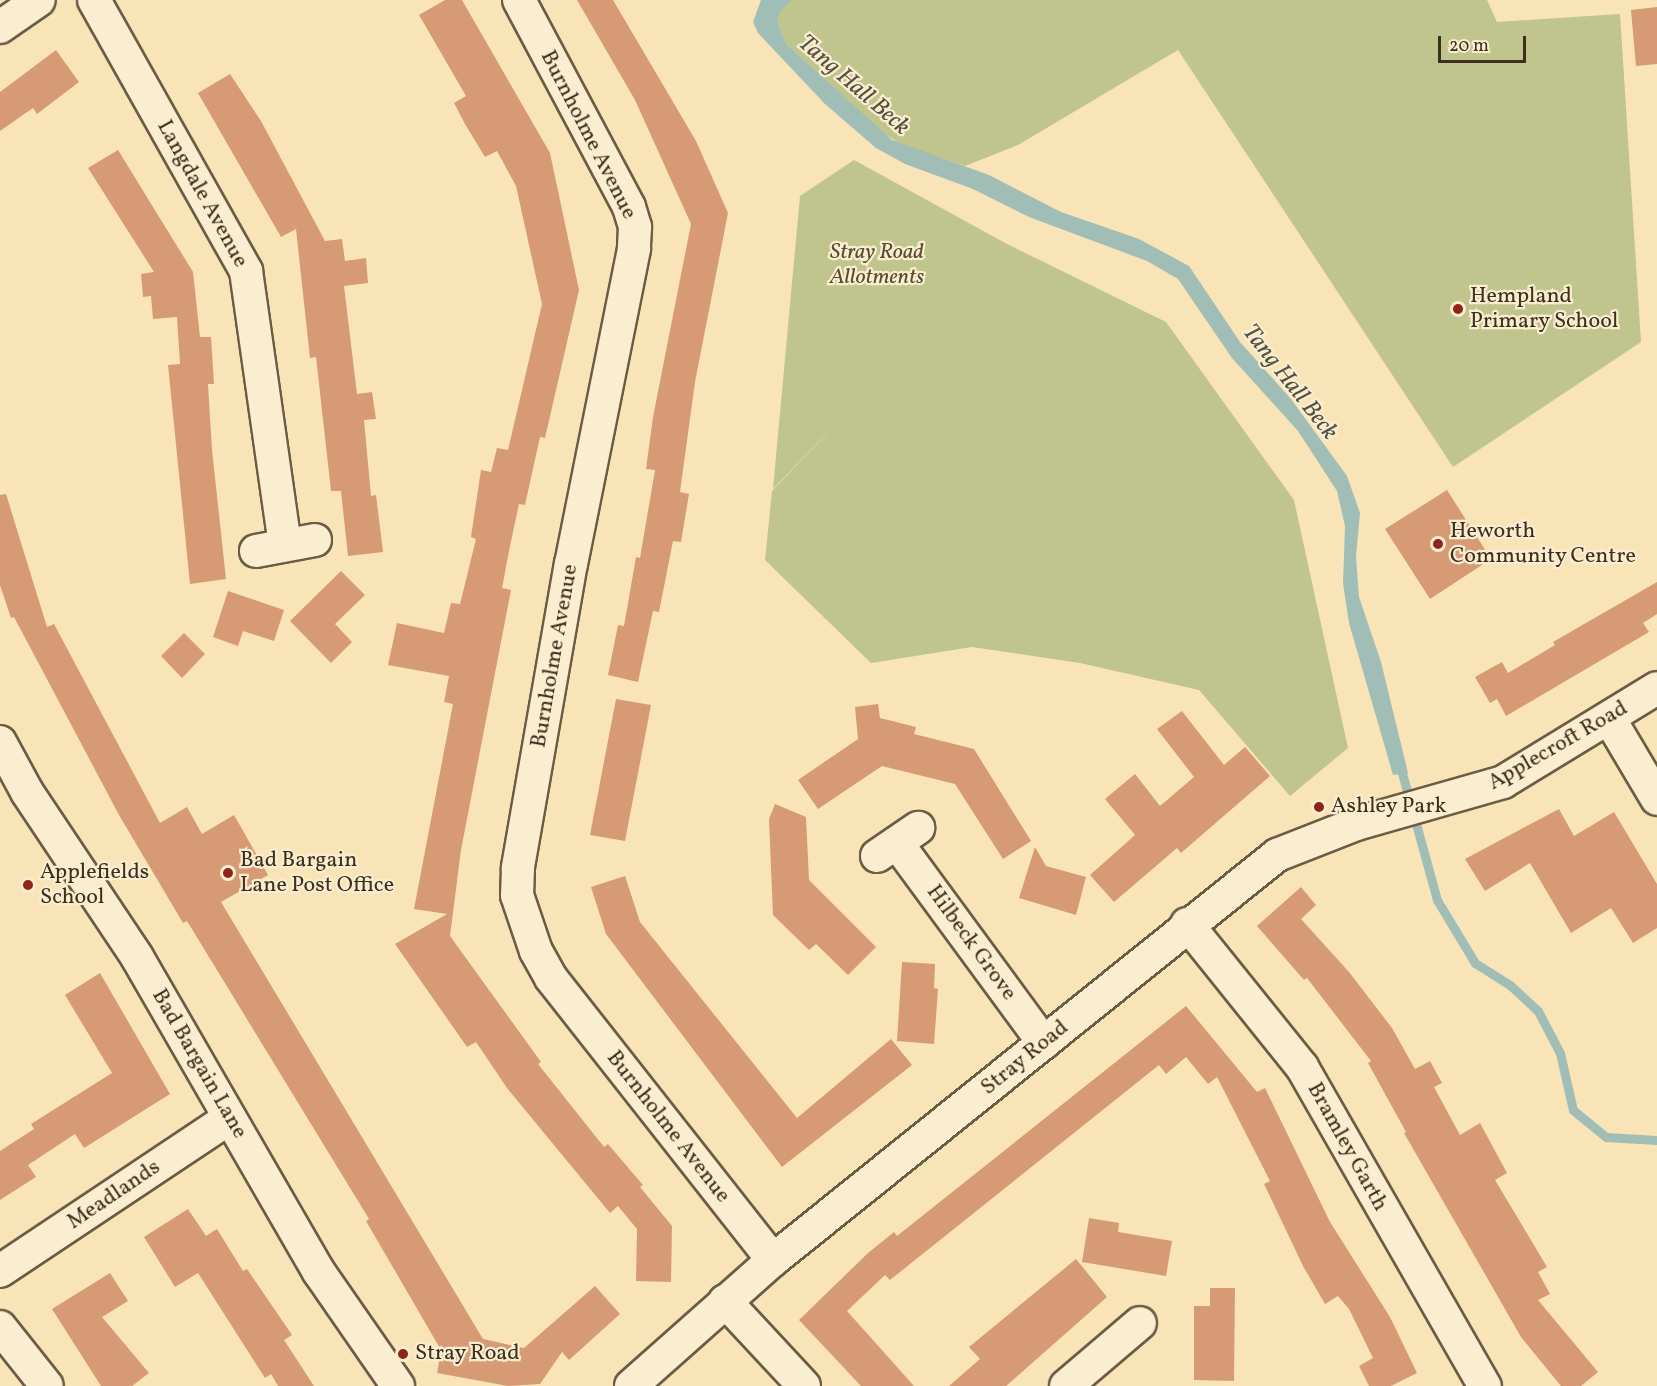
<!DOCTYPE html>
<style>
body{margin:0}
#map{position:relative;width:1657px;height:1386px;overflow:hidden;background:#f9e4b7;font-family:Vollkorn,serif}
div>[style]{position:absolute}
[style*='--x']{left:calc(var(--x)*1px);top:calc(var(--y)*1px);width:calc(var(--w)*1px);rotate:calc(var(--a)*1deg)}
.green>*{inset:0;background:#c0c48d}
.water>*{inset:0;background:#a0bdb6}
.stream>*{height:9px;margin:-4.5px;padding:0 4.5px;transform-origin:4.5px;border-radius:4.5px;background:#a0bdb6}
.building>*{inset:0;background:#d69b75}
.roads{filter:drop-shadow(2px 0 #6b5c44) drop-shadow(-2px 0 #6b5c44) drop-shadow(0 2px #6b5c44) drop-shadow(0 -2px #6b5c44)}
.minor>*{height:32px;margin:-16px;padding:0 16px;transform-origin:16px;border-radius:16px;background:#fbedd0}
.dots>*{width:16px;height:16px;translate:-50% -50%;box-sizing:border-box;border:3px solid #fbedd0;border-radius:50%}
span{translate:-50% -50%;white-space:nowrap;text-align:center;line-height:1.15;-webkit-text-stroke:4.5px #fbedd0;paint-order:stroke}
.street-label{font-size:22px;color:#3c2f1d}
.park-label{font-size:22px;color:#564d33;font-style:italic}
.poi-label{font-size:22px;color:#3c2f1d}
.left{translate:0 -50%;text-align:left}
.water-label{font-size:24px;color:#555243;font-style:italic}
.scale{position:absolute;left:1438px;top:36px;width:88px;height:27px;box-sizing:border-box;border:3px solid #3c2f1d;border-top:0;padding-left:8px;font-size:18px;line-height:21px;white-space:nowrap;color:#3c2f1d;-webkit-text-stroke:4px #fbedd0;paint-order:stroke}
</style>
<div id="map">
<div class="green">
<div style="clip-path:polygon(792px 0,1487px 0,1497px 22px,1620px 14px,1641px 342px,1453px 467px,1178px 50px,1018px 145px,965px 166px,902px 145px,883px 133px,787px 45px,777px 21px,779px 12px)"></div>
<div style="clip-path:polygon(854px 160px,1007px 244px,1166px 322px,1294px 500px,1348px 748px,1290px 796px,1199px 690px,1080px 663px,972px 647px,871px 663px,765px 560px,772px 491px,854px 405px,773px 489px,800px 196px)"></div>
</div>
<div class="water">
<div style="clip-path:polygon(761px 0,792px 0,780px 12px,777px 21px,787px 45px,892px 140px,989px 175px,1061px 212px,1139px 239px,1189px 266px,1240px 342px,1291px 399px,1347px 476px,1360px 513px,1356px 556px,1359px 597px,1381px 662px,1408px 773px,1393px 775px,1349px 623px,1343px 583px,1345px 526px,1337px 491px,1298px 431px,1232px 358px,1178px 279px,1147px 261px,1029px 217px,973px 189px,905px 164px,876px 148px,825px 104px,758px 33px,753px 22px)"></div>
</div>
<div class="stream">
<div style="--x:1399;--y:762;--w:143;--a:74.6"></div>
<div style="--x:1437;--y:900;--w:74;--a:58.9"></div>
<div style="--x:1475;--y:963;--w:41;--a:32.2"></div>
<div style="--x:1510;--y:985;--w:38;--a:43"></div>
<div style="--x:1538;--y:1011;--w:47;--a:62.4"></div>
<div style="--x:1560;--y:1053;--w:58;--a:77.2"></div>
<div style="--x:1573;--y:1110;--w:43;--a:39.3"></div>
<div style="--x:1606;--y:1137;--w:51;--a:3.4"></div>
</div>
<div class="building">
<div style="clip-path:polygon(445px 0,462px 0,550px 153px,579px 290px,545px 438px,540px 437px,525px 505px,519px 504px,510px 546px,502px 588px,511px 590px,461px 850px,450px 936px,541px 1062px,538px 1064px,604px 1147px,608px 1144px,643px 1185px,640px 1187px,672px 1226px,671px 1282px,636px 1281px,637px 1229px,618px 1206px,610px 1213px,507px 1088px,476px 1042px,467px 1047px,395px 944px,447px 914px,414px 909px,453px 704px,444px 702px,449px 676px,388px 665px,397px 623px,444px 633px,451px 603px,460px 604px,476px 539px,471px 537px,481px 470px,491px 472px,497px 448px,508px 450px,542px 304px,516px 186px,497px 151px,485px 157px,465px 124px,454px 103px,466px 96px,419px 15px)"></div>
<div style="clip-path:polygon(577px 0,613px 0,696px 141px,728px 213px,695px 382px,680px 492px,689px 494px,681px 542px,673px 541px,659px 612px,653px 611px,638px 682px,608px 675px,618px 625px,624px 626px,636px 557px,640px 558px,655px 470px,646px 469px,653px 417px,691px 224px,635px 100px)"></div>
<div style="clip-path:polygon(1657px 7px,1657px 64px,1636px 66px,1631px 10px)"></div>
<div style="clip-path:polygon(56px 50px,79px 82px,37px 114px,33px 108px,0 131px,0 92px)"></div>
<div style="clip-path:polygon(230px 74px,261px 121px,325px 241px,342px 239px,345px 261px,366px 258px,368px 283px,344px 286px,357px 394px,372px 392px,376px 419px,364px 420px,371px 496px,376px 495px,383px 552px,348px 556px,341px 491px,331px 491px,316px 357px,310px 358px,296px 229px,281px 237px,198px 93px)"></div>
<div style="clip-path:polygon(118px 150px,193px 272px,200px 337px,211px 337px,214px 384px,208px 384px,212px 450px,226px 579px,190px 584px,168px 365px,180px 364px,177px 317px,153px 319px,151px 296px,143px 297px,141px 274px,154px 272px,88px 168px)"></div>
<div style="clip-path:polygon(1447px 490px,1491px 559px,1430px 599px,1385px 529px)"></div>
<div style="clip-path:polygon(6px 494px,47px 627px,54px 624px,160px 823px,187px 807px,202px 834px,234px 815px,268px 875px,221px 902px,483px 1339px,524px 1348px,595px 1286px,620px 1314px,569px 1360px,562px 1352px,540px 1384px,508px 1386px,437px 1373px,441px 1350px,366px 1221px,369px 1219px,187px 921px,183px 923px,119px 815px,14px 617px,11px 618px,0 585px,0 495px)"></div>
<div style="clip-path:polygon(341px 571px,365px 595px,335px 624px,352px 642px,331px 663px,290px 621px)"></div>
<div style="clip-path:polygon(1657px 582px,1657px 614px,1643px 623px,1649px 632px,1506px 716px,1497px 699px,1490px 703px,1475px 677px,1502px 662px,1508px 673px,1555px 645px,1553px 642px)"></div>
<div style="clip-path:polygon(228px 591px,284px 610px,274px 641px,243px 631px,238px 646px,213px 637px)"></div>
<div style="clip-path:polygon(184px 633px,205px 654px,182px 678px,161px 656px)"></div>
<div style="clip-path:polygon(616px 699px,651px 705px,625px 841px,590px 835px)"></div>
<div style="clip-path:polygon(878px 704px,880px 718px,916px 727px,914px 734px,974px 749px,1031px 841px,1003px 859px,955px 784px,882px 766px,818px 809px,798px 780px,858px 739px,855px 707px)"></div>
<div style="clip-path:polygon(1182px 711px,1224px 765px,1245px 747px,1270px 776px,1181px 853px,1177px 848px,1114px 902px,1090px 875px,1135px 835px,1105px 799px,1135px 774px,1160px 806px,1194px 777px,1157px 729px)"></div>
<div style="clip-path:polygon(775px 804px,806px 817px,809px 880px,876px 947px,848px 975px,816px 944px,809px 950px,773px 915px,769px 819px)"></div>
<div style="clip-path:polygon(1559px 809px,1574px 836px,1614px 812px,1657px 884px,1657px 928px,1633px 943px,1611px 908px,1571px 933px,1530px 863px,1485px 891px,1465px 859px)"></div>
<div style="clip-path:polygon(1035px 847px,1046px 866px,1086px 877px,1076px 915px,1019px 898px)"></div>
<div style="clip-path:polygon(625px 876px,640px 922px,797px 1118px,891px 1039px,912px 1065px,782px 1167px,606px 934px,591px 887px)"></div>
<div style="clip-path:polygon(1301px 887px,1316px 905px,1301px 919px,1349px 972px,1392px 1028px,1415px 1069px,1430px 1061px,1442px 1083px,1434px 1087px,1460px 1135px,1480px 1123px,1507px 1173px,1495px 1180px,1547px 1267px,1538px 1272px,1550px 1294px,1538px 1300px,1598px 1372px,1581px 1386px,1561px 1386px,1521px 1337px,1404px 1133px,1406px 1132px,1368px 1063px,1371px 1061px,1307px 978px,1304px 980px,1257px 926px)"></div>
<div style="clip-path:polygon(902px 962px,935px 964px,934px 988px,938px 989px,934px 1044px,897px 1041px)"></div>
<div style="clip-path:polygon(100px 973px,170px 1094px,84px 1148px,75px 1134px,28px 1165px,36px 1177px,0 1200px,0 1151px,34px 1129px,31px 1124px,112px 1073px,65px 995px)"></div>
<div style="clip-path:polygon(1186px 1006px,1257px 1092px,1265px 1088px,1330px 1222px,1390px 1317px,1417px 1373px,1391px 1386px,1369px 1386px,1359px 1366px,1373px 1358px,1349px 1309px,1338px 1296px,1325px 1304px,1303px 1266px,1264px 1184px,1270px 1181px,1217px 1077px,1208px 1084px,1186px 1057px,1166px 1074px,1159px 1065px,890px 1280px,885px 1275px,847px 1311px,914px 1386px,861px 1386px,799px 1320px,868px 1253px,894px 1232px,897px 1236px)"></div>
<div style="clip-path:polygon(188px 1209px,206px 1236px,217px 1229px,243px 1271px,247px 1269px,292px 1335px,284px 1340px,314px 1386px,278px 1386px,271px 1374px,265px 1378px,198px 1273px,175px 1287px,144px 1237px)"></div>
<div style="clip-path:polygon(1089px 1218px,1119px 1223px,1118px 1232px,1172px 1241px,1166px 1276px,1082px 1262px)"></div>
<div style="clip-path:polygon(1076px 1259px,1107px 1297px,1006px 1386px,949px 1386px,980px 1359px,969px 1347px)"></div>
<div style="clip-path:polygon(110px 1273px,128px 1301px,102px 1317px,149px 1373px,132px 1386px,101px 1386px,52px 1309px)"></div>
<div style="clip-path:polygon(1210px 1288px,1235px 1288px,1234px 1381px,1194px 1380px,1194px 1306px,1210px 1306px)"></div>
</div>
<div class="roads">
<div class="minor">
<div style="--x:94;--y:0;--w:311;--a:60.7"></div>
<div style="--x:246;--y:271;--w:277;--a:81.9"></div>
<div style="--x:519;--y:0;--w:234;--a:62"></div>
<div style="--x:629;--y:207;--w:21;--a:73"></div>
<div style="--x:635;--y:227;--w:22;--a:93"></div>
<div style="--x:634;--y:249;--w:320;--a:101.3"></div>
<div style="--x:571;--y:563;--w:310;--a:99.9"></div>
<div style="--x:518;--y:868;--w:27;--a:92"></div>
<div style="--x:517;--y:895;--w:59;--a:71.3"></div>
<div style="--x:536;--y:951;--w:31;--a:61"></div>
<div style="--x:551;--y:978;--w:359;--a:51.8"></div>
<div style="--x:0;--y:27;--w:47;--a:-34.7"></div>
<div style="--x:256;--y:551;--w:60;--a:-10.6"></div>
<div style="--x:1609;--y:718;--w:94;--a:59.3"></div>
<div style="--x:0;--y:742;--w:57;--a:61.6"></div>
<div style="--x:27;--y:792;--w:198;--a:56.3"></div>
<div style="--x:137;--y:957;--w:364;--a:60"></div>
<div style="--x:319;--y:1272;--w:139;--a:55.3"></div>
<div style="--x:897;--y:843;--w:248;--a:53.7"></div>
<div style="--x:877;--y:856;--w:50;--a:-34.3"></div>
<div style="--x:1187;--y:924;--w:184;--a:51.2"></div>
<div style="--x:1302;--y:1067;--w:368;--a:60.2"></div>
<div style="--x:0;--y:1271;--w:275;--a:-33.7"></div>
<div style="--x:725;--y:1301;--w:116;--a:47.1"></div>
<div style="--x:0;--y:1327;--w:75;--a:51.5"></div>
<div style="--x:631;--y:1386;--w:190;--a:-41.6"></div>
<div style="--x:773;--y:1260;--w:647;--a:-38.78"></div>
<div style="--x:1277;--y:855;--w:85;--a:-21.4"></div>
<div style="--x:1356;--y:824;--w:153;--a:-15.9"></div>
<div style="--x:1503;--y:782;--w:180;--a:-31.4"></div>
<div style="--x:1066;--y:1386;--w:97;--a:-40.4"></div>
</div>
</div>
<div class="dots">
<div style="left:1458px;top:309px;background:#8f2418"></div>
<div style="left:1438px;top:544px;background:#8f2418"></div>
<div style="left:1319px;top:807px;background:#8f2418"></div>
<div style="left:228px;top:873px;background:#8f2418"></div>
<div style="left:28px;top:885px;background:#8f2418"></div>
<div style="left:403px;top:1354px;background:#8f2418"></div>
</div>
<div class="street-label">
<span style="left:588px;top:135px;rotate:63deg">Burnholme Avenue</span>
<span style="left:202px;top:194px;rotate:61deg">Langdale Avenue</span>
<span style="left:555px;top:656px;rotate:-80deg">Burnholme Avenue</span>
<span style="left:1558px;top:746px;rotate:-30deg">Applecroft Road</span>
<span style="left:971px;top:943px;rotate:54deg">Hilbeck Grove</span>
<span style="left:1025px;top:1058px;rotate:-39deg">Stray Road</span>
<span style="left:199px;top:1064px;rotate:60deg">Bad Bargain Lane</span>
<span style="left:668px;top:1127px;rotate:52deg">Burnholme Avenue</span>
<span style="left:1347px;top:1147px;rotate:61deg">Bramley Garth</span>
<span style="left:114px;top:1195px;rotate:-34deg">Meadlands</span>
</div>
<div class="park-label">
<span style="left:877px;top:265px">Stray Road<br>Allotments</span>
</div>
<div class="poi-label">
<span class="left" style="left:1470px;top:309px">Hempland<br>Primary School</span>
<span class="left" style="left:1450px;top:544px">Heworth<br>Community Centre</span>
<span class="left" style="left:1331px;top:807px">Ashley Park</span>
<span class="left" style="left:240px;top:873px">Bad Bargain<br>Lane Post Office</span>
<span class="left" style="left:40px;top:885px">Applefields<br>School</span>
<span class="left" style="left:415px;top:1354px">Stray Road</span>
</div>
<div class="water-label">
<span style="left:853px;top:86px;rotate:41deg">Tang Hall Beck</span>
<span style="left:1289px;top:383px;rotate:52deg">Tang Hall Beck</span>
</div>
<div class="scale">20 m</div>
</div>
